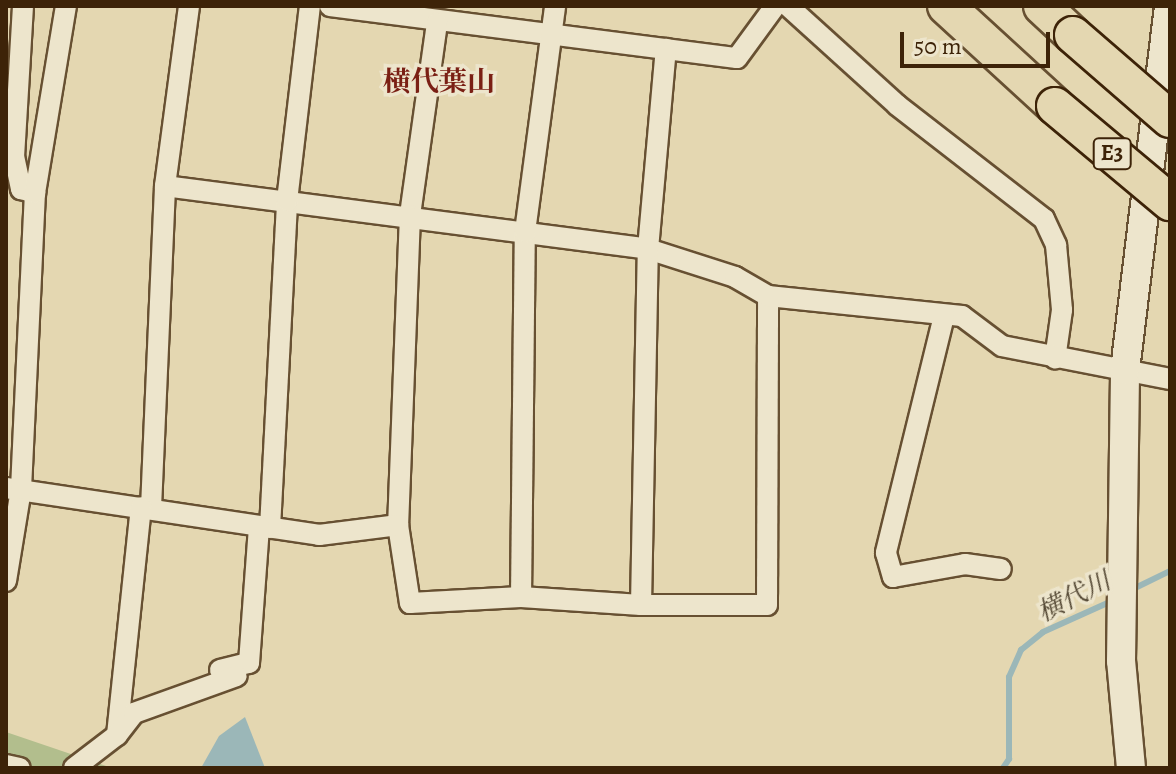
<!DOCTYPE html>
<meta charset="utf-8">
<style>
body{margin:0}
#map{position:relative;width:1176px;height:774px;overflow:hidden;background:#e4d7b1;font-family:Alegreya,"Noto Serif JP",serif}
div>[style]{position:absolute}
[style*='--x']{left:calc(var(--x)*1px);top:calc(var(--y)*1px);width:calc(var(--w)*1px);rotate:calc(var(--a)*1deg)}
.green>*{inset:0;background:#b2be8d}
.water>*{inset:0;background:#9bb7b8}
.stream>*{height:6px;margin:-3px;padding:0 3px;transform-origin:3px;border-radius:3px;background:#9bb7b8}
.roads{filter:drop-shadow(2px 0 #675032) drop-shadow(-2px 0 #675032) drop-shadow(0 2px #675032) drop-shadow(0 -2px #675032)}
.street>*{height:20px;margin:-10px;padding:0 10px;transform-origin:10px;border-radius:10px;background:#ede5cc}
.secondary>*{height:28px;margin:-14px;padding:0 14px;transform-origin:14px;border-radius:14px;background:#ede5cc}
.highway>*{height:36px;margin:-18px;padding:0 18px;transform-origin:18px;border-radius:18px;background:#e4d7b1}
.bridges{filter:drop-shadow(2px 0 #3d2308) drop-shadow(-2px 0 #3d2308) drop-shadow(0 2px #3d2308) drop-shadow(0 -2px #3d2308)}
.highway-bridge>*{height:36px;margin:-18px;padding:0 18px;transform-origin:18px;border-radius:18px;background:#e4d7b1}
span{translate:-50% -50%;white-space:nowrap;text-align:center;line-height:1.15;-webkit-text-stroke:7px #ede5cc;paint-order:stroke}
.shield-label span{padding:2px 6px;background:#ede5cc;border:2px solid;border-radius:6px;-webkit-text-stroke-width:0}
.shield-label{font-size:22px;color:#3d2308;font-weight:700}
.water-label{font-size:26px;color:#544834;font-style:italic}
.quarter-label{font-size:28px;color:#7a1f14;font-weight:700}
.frame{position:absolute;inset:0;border:8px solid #3d2308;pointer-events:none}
.scale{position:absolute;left:900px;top:32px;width:150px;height:36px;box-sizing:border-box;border:4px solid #3d2308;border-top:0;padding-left:10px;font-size:24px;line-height:28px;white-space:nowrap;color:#3d2308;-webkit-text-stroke:6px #ede5cc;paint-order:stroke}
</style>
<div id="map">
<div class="green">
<div style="clip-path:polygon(6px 732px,112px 768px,6px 768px)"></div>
</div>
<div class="water">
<div style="clip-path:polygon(245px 717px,265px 768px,201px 768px,219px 736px)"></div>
</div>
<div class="stream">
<div style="--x:1131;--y:590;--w:43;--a:-26"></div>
<div style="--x:1003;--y:768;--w:11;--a:-56"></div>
<div style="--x:1009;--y:759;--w:82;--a:-90"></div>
<div style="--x:1009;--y:677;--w:30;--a:-66"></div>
<div style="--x:1021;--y:650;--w:28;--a:-39"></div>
<div style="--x:1043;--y:632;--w:78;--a:-24.3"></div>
</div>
<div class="roads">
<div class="street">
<div style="--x:23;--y:6;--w:150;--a:93.4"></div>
<div style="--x:14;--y:156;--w:34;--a:78"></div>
<div style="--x:21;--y:189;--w:15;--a:16"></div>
<div style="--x:330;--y:6;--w:410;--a:7.3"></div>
<div style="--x:737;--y:58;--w:64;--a:-53.8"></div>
<div style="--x:788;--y:6;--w:147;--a:42.2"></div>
<div style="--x:897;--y:105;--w:186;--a:37.8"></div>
<div style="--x:1044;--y:219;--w:29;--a:65"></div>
<div style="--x:1056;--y:245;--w:65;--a:84.7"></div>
<div style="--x:1062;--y:310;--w:49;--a:98.1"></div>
<div style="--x:437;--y:23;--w:194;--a:98"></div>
<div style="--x:410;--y:215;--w:310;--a:92.2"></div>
<div style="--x:398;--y:525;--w:79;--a:81.3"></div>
<div style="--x:410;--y:603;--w:111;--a:-3.1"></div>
<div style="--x:521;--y:597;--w:120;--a:3.8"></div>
<div style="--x:641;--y:605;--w:126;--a:0"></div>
<div style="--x:767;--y:605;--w:309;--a:-89.8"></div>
<div style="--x:165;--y:186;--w:487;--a:7.4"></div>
<div style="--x:648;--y:249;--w:91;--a:17.8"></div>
<div style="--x:735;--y:277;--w:38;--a:30"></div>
<div style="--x:768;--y:296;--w:195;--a:5.9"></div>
<div style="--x:962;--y:316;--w:50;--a:36.9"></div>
<div style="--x:1002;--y:346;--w:171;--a:11.1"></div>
<div style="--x:944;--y:316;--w:244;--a:103.8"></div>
<div style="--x:886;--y:553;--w:25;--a:74"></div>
<div style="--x:893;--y:577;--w:73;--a:-10.2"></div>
<div style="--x:965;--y:564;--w:36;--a:8"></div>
<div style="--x:6;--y:488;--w:317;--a:8.5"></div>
<div style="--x:319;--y:535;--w:80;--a:-7.2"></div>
<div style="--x:151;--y:508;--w:322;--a:-87.5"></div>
<div style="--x:165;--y:186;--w:182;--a:-82.4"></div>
<div style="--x:270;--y:528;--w:327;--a:-87"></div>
<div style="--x:287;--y:201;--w:196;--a:-83.3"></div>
<div style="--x:6;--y:581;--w:93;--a:-80.7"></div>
<div style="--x:21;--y:489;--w:296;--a:-87.3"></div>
<div style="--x:35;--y:193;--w:190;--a:-80.6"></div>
<div style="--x:521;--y:597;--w:365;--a:-89.4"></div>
<div style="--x:525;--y:232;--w:228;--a:-82.4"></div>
<div style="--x:641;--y:605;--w:356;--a:-88.9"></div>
<div style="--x:648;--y:249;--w:201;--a:-84.9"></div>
<div style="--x:220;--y:670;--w:30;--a:-14"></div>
<div style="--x:249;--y:663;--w:137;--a:-85.8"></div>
<div style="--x:117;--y:735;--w:229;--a:-84"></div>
<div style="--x:6;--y:765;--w:14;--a:12"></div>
<div style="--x:74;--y:768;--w:54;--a:-37.5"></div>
<div style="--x:117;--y:735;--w:28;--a:-52"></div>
<div style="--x:134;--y:713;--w:109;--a:-19.8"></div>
</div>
<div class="secondary">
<div style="--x:1131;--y:768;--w:107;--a:-95.3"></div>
<div style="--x:1121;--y:661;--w:291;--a:-89.2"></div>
<div style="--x:1125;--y:370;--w:367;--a:-83.1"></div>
</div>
<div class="highway">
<div style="--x:946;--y:6;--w:148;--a:42.5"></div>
<div style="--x:1042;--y:6;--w:42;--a:43.1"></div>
</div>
</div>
<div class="bridges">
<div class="highway-bridge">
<div style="--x:1073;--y:35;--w:128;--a:40.9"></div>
<div style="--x:1055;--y:106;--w:150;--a:39.9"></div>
</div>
</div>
<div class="shield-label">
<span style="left:1112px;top:154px">E3</span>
</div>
<div class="water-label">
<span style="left:1074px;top:597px;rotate:-27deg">横代川</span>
</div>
<div class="quarter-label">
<span style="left:439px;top:82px">横代葉山</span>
</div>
<div class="frame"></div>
<div class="scale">50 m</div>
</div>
